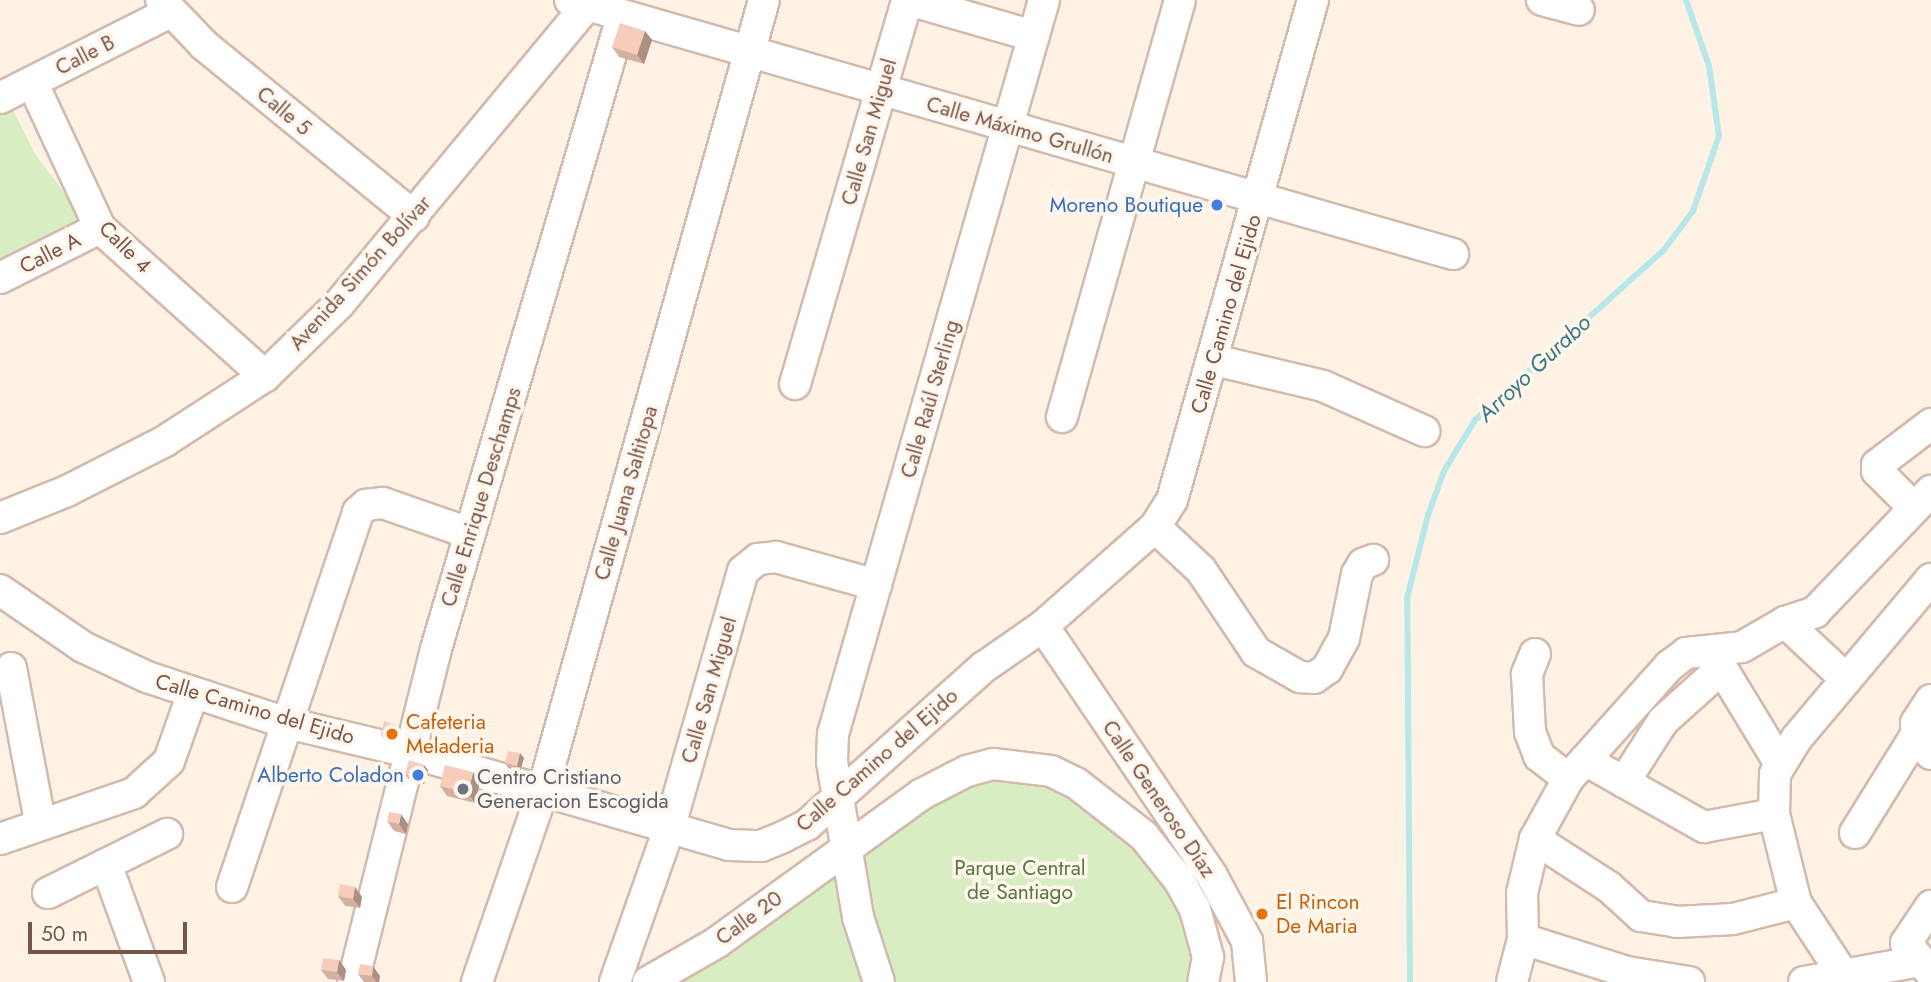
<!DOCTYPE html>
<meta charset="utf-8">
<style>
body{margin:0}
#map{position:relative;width:1931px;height:982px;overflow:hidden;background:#fef2e5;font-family:Jost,sans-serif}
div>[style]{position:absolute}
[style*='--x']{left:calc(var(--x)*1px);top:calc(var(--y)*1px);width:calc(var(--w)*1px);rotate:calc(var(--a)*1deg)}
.green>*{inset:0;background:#d8edc2}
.stream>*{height:6px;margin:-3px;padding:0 3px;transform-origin:3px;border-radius:3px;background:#b8e7e9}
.roads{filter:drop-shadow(2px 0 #d3baad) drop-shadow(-2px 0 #d3baad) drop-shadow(0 2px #d3baad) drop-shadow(0 -2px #d3baad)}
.minor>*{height:30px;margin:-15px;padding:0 15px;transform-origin:15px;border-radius:15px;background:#fff}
.wall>*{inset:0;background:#d4b0a1}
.shaded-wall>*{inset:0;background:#ac9083}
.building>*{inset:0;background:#f6cdbb}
.dots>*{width:19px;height:19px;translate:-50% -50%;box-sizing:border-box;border:4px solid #fff6ed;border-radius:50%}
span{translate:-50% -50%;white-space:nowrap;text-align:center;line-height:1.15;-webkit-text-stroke:7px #fff6ed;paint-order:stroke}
.street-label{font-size:21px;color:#795548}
.shop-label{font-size:21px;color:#366cbe}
.right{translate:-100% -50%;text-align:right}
.food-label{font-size:21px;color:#c56008}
.left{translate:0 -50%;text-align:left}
.worship-label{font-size:21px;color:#5b616d}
.park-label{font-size:21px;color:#547a3c}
.water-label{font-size:23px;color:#3a7b80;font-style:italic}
.scale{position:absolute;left:28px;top:922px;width:159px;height:32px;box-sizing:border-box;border:4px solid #795548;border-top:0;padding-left:9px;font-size:21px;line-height:24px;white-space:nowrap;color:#795548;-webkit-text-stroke:5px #fff6ed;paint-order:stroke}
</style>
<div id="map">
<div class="green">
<div style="clip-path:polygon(8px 100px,35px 154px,85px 220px,0 262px,0 104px)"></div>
<div style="clip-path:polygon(982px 765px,1036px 778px,1144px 836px,1188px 920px,1203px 982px,648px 982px)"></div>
</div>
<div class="stream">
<div style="--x:1410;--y:982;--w:384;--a:-90.4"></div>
<div style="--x:1407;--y:598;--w:86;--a:-75.8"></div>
<div style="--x:1428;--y:515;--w:47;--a:-70"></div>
<div style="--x:1444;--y:471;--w:60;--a:-58.7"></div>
<div style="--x:1475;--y:420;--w:253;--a:-42"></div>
<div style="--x:1663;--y:251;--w:50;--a:-53.1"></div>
<div style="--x:1693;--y:211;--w:79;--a:-70.9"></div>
<div style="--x:1719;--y:136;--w:71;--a:-98.1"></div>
<div style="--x:1709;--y:66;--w:70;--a:-109.2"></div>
</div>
<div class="roads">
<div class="minor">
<div style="--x:161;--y:0;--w:62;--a:46.3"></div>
<div style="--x:204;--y:45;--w:271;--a:39.2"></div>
<div style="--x:570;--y:0;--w:919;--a:16.05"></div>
<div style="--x:909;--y:0;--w:130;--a:16.1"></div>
<div style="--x:1542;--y:0;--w:38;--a:15"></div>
<div style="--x:32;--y:82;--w:161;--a:65"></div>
<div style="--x:100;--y:228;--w:222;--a:41.9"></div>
<div style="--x:0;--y:98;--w:191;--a:-26.8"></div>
<div style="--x:0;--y:278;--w:112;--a:-26.6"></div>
<div style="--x:1214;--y:360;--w:112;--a:13.4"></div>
<div style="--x:1323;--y:386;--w:111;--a:24"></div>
<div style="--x:795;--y:384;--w:400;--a:-73.7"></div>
<div style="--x:1062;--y:417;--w:433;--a:-74.2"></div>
<div style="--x:1914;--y:508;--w:52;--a:-135"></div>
<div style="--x:1877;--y:471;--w:6;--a:-90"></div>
<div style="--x:1877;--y:465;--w:68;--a:-37.2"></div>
<div style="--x:0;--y:518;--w:72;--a:-21.9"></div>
<div style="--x:67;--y:491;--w:110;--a:-27"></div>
<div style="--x:165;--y:441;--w:119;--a:-33"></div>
<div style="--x:265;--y:376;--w:103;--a:-44.2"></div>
<div style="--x:339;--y:304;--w:395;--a:-50.3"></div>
<div style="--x:1155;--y:527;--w:63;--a:43.1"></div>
<div style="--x:1201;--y:570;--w:99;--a:56.1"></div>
<div style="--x:1256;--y:652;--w:51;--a:29.6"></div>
<div style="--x:1300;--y:677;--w:14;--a:4"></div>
<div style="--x:1314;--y:678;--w:16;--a:-35"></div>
<div style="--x:1327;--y:669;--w:35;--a:-61"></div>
<div style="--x:1344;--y:638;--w:65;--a:-78.5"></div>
<div style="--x:1357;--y:574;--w:12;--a:-59"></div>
<div style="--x:1363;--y:564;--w:11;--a:-22"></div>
<div style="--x:0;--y:590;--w:101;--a:34.5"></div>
<div style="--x:83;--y:647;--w:71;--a:25.1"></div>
<div style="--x:147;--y:677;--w:147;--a:18.2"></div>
<div style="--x:287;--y:723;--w:125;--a:13.4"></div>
<div style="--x:409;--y:752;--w:333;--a:16.2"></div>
<div style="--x:729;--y:845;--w:32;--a:2"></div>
<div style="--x:761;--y:846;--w:24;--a:-22"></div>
<div style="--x:783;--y:837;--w:27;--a:-27"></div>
<div style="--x:807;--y:825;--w:237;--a:-41.8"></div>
<div style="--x:984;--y:667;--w:72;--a:-34.8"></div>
<div style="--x:1043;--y:626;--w:149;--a:-41.5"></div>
<div style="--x:1155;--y:527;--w:32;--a:-58"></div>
<div style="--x:1172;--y:500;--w:520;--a:-74.25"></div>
<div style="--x:1785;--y:622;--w:83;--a:43.1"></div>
<div style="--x:1043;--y:626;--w:302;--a:55.9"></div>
<div style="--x:1212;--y:876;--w:74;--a:61.7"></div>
<div style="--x:1247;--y:941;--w:41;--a:84.4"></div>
<div style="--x:1712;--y:652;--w:129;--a:58.7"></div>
<div style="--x:1535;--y:654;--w:22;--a:112"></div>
<div style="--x:1527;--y:674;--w:58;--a:87"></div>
<div style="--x:1530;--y:732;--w:26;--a:69"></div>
<div style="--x:1539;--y:756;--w:37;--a:38"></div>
<div style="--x:11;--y:668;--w:157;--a:79.3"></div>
<div style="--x:1931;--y:700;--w:27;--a:123"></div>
<div style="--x:1916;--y:723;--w:12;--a:90"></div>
<div style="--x:1916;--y:735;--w:24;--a:52"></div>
<div style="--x:1585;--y:760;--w:137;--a:29.4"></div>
<div style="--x:1704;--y:827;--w:71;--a:-10.5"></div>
<div style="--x:1624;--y:782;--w:72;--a:-57.4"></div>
<div style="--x:1663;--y:721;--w:79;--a:-41.9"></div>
<div style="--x:1855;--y:833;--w:115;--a:-58.1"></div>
<div style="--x:0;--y:839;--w:142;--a:-18.9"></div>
<div style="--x:134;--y:793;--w:47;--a:-42.4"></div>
<div style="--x:169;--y:761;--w:72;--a:-70.6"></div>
<div style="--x:1535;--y:839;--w:88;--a:33"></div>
<div style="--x:1609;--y:887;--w:43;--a:42.2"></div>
<div style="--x:1641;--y:916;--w:36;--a:9"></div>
<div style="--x:1677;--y:922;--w:56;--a:-3.1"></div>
<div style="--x:1733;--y:919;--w:65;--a:-14.3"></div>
<div style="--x:106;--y:864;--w:126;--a:70"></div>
<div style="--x:232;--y:887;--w:396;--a:-71.4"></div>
<div style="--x:358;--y:512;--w:11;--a:-41"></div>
<div style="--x:366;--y:505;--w:17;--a:-7"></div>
<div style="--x:383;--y:503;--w:91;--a:19.2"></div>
<div style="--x:48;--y:893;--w:133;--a:-26.4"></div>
<div style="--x:1523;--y:939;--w:109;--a:17.6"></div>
<div style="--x:1627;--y:972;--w:63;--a:9.2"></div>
<div style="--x:1842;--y:973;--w:84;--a:-123.3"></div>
<div style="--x:1796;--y:903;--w:92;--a:-103.9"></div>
<div style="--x:1774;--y:814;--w:40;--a:-88.6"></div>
<div style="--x:1775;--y:774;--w:42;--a:-58.6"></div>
<div style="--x:1797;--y:738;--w:208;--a:-49.9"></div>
<div style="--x:1931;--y:973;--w:39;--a:-130"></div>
<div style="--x:1906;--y:943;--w:45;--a:-56"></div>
<div style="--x:353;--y:982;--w:343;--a:-76"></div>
<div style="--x:436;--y:649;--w:659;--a:-73.6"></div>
<div style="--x:477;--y:982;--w:200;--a:-71"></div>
<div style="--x:542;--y:793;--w:823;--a:-74.36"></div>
<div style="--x:615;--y:982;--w:162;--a:-70.6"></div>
<div style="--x:669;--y:829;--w:268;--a:-74"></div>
<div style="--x:743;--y:571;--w:19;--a:-39"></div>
<div style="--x:758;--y:559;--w:18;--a:-6"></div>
<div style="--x:776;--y:557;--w:104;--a:15.6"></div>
<div style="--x:648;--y:982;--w:78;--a:-29.8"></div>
<div style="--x:716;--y:943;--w:254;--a:-35.9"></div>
<div style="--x:922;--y:794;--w:51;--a:-27.1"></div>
<div style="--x:967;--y:771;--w:27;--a:-15"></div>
<div style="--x:993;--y:764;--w:58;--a:6.9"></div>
<div style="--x:1051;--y:771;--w:28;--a:26"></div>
<div style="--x:1076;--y:783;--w:86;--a:37.9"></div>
<div style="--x:1144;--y:836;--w:56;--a:51.5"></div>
<div style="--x:1179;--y:880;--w:33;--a:61"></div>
<div style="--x:1195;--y:909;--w:50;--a:74.8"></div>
<div style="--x:1208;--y:957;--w:25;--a:101"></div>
<div style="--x:879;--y:982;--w:68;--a:-107.9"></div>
<div style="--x:858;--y:917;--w:158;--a:-99.5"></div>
<div style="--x:832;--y:761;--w:27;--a:-88"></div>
<div style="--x:833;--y:734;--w:764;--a:-73.96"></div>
<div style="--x:1512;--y:982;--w:44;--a:-75.7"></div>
<div style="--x:1523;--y:939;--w:46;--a:-91.2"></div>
<div style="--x:1522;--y:893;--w:56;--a:-76.5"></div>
<div style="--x:1535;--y:839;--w:68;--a:-61.2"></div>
<div style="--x:1568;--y:779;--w:152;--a:-48.2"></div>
<div style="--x:1669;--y:666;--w:21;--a:-37"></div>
<div style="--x:1686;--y:653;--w:56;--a:-6.1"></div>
<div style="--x:1742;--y:647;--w:50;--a:-30.2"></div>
<div style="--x:1785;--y:622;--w:32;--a:-18"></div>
<div style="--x:1815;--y:612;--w:168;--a:-46.2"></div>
<div style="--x:1804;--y:982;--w:118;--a:-10.3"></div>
</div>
</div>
<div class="wall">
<div style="clip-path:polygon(645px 31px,652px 40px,644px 64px,619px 57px,612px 47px)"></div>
<div style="clip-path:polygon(399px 730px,396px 742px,384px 739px,381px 734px)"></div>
<div style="clip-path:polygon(520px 753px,524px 758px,520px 771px,508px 768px,505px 763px)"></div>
<div style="clip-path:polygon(428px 770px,424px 784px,408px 779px,405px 774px)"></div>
<div style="clip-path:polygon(480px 782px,475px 803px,447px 796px,440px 786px)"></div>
<div style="clip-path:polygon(387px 821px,408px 824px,406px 834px,394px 831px)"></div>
<div style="clip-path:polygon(355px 887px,362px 897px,360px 908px,345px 906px,338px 896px)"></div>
<div style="clip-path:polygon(339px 960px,346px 970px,344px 981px,328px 979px,321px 970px)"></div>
<div style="clip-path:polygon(358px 974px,380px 976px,379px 982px,364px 982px)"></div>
</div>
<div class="shaded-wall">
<div style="clip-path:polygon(645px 31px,652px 40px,644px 64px,637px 55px)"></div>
<div style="clip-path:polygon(396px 725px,399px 730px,396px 742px,392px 737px)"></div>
<div style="clip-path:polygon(520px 753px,524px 758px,520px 771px,517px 766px)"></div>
<div style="clip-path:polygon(424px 765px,428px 770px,424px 784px,420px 779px)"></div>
<div style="clip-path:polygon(473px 772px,480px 782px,475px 803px,468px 793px)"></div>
<div style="clip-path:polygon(401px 814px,408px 824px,406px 834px,399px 824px)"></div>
<div style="clip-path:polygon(355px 887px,362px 897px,360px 908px,353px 899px)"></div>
<div style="clip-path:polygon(339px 960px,346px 970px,344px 981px,337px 972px)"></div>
<div style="clip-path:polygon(373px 966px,380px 976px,379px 982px,377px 982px,372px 976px)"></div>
</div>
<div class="building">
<div style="clip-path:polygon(620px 23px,645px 31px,637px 55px,612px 47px)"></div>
<div style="clip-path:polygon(384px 721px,396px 725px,392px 737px,381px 734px)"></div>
<div style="clip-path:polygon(508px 751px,520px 753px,517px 766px,505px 763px)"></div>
<div style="clip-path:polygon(409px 760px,424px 765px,420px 779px,405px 774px)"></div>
<div style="clip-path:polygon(445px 765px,473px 772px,468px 793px,440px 786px)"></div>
<div style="clip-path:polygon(389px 812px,401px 814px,399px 824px,387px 821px)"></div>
<div style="clip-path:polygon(340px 884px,355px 887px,353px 899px,338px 896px)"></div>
<div style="clip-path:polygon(323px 958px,339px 960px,337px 972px,321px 970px)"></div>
<div style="clip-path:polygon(360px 964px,373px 966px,372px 976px,358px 974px)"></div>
</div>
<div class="dots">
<div style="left:1217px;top:205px;background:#3f7fe0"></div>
<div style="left:392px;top:734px;background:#e8710a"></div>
<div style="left:418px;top:775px;background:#3f7fe0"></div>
<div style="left:463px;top:789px;background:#6b7280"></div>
<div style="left:1262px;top:914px;background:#e8710a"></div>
</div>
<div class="street-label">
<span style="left:85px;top:55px;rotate:-27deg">Calle B</span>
<span style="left:284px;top:111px;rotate:40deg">Calle 5</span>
<span style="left:1020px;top:130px;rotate:16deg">Calle Máximo Grullón</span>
<span style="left:869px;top:132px;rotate:-74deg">Calle San Miguel</span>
<span style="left:125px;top:247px;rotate:45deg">Calle 4</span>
<span style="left:50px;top:253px;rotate:-27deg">Calle A</span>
<span style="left:360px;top:273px;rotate:-48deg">Avenida Simón Bolívar</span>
<span style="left:1226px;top:314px;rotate:-74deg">Calle Camino del Ejido</span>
<span style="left:930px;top:399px;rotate:-74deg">Calle Raúl Sterling</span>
<span style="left:626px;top:493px;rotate:-74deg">Calle Juana Saltitopa</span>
<span style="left:481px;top:497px;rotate:-73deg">Calle Enrique Deschamps</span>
<span style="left:709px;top:690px;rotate:-74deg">Calle San Miguel</span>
<span style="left:255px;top:709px;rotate:16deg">Calle Camino del Ejido</span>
<span style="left:877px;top:760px;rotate:-41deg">Calle Camino del Ejido</span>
<span style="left:1159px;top:799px;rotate:56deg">Calle Generoso Díaz</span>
<span style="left:749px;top:918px;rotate:-36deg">Calle 20</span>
</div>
<div class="shop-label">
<span class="right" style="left:1203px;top:205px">Moreno Boutique</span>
<span class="right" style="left:404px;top:775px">Alberto Coladon</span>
</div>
<div class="food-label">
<span class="left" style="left:406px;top:734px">Cafeteria<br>Meladeria</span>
<span class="left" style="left:1276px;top:914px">El Rincon<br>De Maria</span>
</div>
<div class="worship-label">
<span class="left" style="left:477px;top:789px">Centro Cristiano<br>Generacion Escogida</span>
</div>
<div class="park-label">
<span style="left:1020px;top:880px">Parque Central<br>de Santiago</span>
</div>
<div class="water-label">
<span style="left:1534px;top:368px;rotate:-43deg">Arroyo Gurabo</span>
</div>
<div class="scale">50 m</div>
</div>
